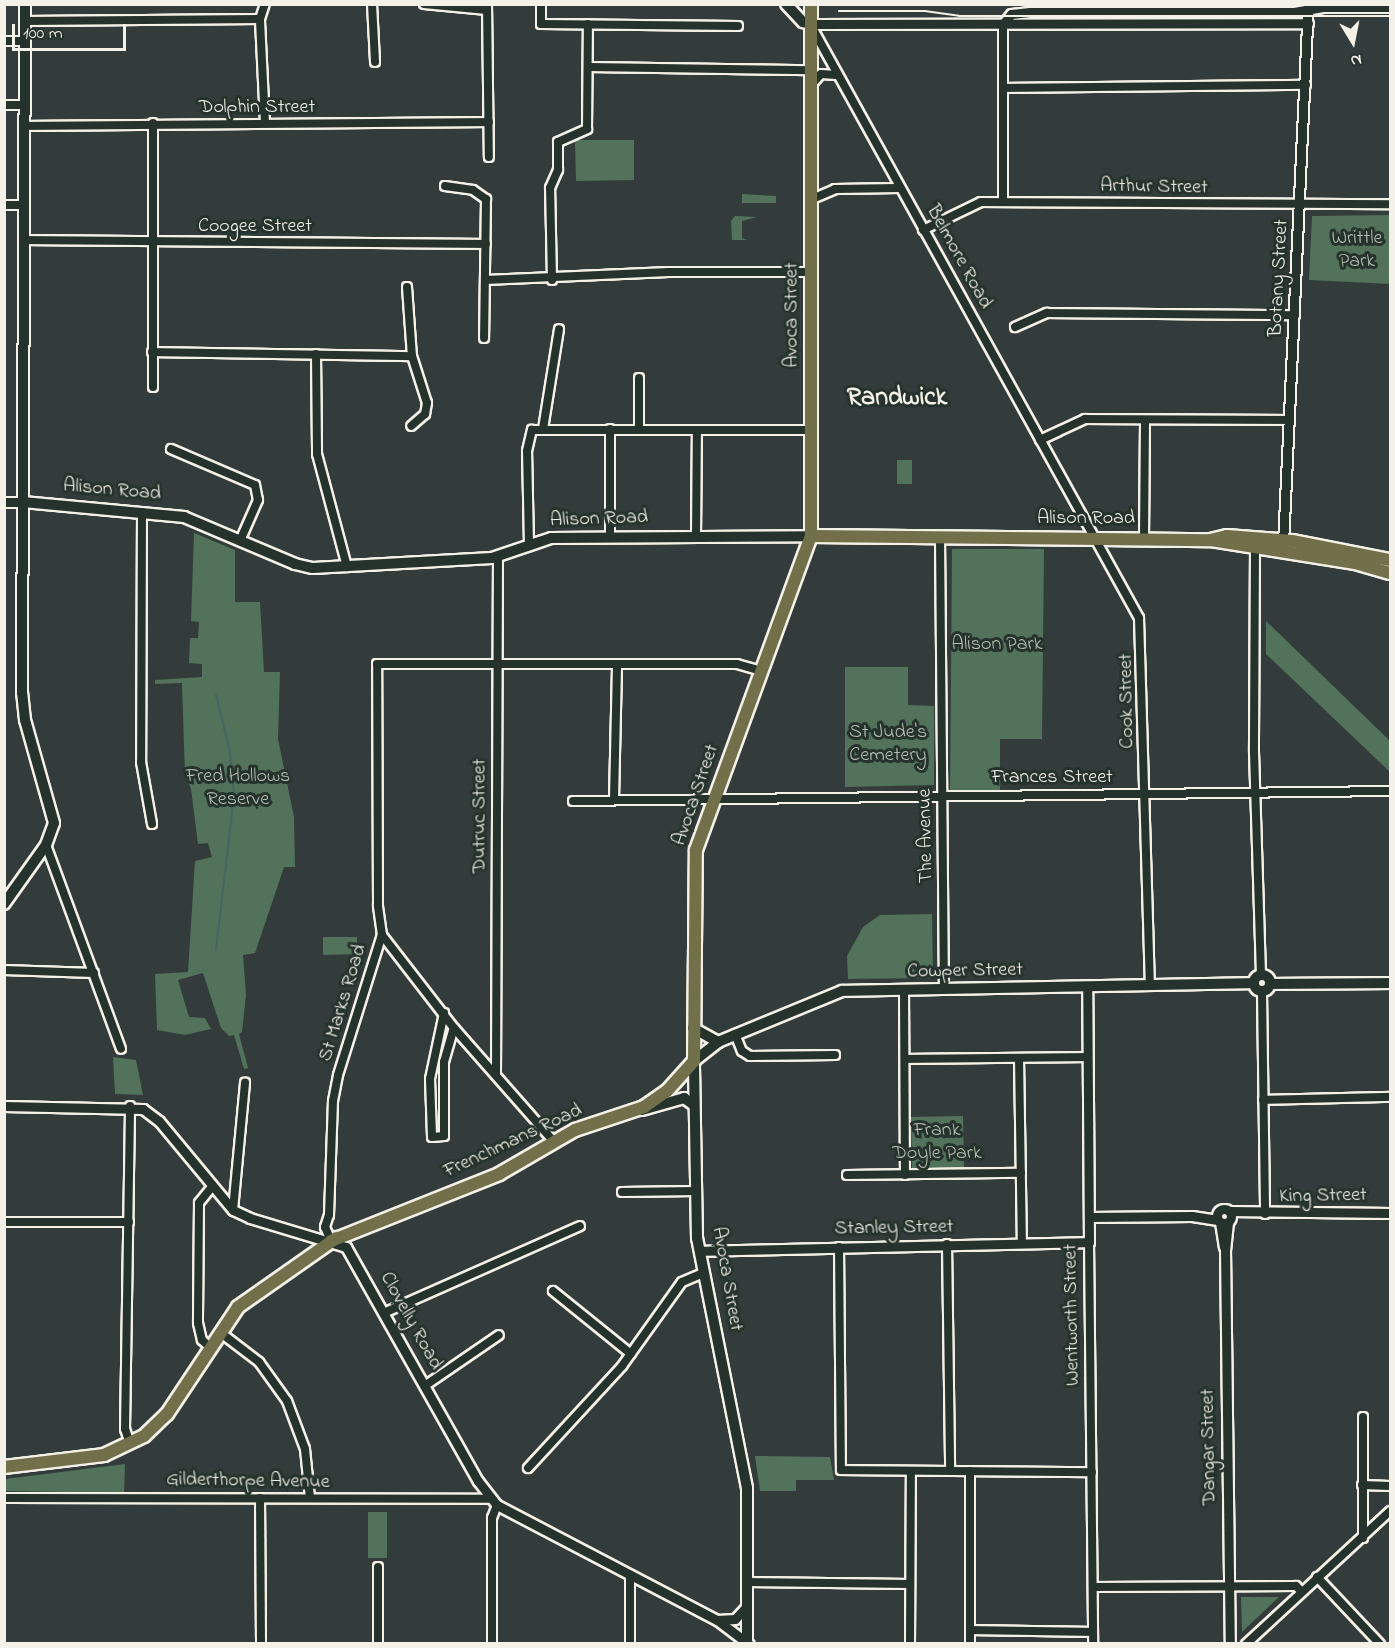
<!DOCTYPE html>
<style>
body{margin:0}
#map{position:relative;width:1395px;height:1648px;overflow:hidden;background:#333c3a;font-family:"Indie Flower",sans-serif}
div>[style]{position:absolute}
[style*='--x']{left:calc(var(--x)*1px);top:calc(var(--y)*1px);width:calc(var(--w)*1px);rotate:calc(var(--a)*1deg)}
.green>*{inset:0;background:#52725b}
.stream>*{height:2px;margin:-1px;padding:0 1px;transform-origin:1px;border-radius:1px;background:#426765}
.roads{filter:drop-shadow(2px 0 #f4f1e8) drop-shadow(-2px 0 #f4f1e8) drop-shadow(0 2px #f4f1e8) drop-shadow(0 -2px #f4f1e8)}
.minor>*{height:8px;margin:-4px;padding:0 4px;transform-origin:4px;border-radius:4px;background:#26332d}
.tertiary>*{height:9px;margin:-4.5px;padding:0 4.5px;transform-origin:4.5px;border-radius:4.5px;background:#26332d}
.tertiary>.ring{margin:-4.5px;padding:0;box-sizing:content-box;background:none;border:9px solid #26332d;border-radius:50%}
.secondary>*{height:10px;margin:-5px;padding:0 5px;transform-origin:5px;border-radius:5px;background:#26332d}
.secondary>.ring{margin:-5px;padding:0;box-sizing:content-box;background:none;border:10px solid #26332d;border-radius:50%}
.primary>*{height:12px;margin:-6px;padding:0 6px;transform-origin:6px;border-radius:6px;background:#71704a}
.tram>*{height:1.5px;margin:-0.75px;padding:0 0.75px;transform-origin:0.75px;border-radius:0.75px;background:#f4f1e8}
span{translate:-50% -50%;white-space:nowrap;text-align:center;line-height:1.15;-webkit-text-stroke:6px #26332d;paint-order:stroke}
.street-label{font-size:20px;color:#f4f1e8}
.park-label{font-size:20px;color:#b3beb0}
.district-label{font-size:26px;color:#f4f1e8;font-weight:700}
.frame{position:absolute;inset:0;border:6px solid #f4f1e8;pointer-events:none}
.north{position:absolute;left:1323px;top:12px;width:60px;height:60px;-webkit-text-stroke:4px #26332d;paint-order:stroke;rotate:170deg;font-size:16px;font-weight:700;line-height:24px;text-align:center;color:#f4f1e8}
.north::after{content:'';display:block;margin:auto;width:21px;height:27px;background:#f4f1e8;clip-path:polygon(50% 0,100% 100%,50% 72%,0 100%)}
.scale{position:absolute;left:12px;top:24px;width:114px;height:27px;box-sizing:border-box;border:3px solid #f4f1e8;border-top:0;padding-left:8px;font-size:18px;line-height:21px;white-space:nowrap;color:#f4f1e8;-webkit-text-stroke:4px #26332d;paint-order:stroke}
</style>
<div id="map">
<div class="green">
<div style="clip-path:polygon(575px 140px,634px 140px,634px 180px,576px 181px)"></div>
<div style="clip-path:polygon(742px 194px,776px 196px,776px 203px,742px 203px)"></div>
<div style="clip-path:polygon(1390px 215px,1390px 284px,1309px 280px,1312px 216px)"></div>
<div style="clip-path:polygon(735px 216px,757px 217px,742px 221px,742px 238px,747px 240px,732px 240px,731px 221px)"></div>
<div style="clip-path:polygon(897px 460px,912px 460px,912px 484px,897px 484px)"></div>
<div style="clip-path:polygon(194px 533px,235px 550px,235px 602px,260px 602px,264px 672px,280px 672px,278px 739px,294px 817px,295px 867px,284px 867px,255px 953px,243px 955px,246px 995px,242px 1032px,239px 1034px,248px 1068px,244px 1069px,234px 1035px,229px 1036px,221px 1028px,203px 973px,178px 980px,189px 1017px,205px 1018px,211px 1029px,185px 1035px,157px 1030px,155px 974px,188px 972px,195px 861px,212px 857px,208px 843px,198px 844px,191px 789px,185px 776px,182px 683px,155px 684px,155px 680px,202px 677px,202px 664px,189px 663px,190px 638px,198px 638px,199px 622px,191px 621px)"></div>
<div style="clip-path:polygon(952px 549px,1044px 549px,1042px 739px,1000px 739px,1000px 792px,950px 791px)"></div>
<div style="clip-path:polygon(1266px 621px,1390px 741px,1390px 772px,1266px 654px)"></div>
<div style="clip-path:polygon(845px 667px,908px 667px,908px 705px,934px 706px,934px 785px,845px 787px)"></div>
<div style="clip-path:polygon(932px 914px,933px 978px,848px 979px,847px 956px,863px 927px,880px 915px)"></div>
<div style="clip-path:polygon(323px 937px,357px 937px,357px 954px,323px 955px)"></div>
<div style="clip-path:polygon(113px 1057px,136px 1060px,143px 1095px,115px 1094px)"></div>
<div style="clip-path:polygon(963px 1116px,964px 1169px,912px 1169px,911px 1117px)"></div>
<div style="clip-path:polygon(755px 1456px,830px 1457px,834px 1480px,796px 1480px,796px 1491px,760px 1491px)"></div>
<div style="clip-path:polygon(125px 1464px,124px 1493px,5px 1491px,5px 1479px)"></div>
<div style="clip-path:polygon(368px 1512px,387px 1512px,387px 1558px,368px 1558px)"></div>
<div style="clip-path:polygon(1241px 1597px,1279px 1597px,1242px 1632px)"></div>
</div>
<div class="stream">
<div style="--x:216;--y:950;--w:156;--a:-83.4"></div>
<div style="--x:234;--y:795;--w:43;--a:-95.3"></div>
<div style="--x:230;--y:752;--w:59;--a:-103.8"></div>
</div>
<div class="roads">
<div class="minor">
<div style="--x:372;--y:4;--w:58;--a:87"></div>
<div style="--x:424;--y:4;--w:63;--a:5.4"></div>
<div style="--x:487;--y:4;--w:153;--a:89.3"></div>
<div style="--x:541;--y:4;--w:20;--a:90"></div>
<div style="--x:541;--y:24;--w:197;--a:0.6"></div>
<div style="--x:25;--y:21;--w:235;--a:-0.5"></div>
<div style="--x:814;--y:31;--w:671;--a:61.03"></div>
<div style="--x:1139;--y:618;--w:367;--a:88.3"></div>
<div style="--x:4;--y:41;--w:21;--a:0"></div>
<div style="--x:588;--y:67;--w:224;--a:0.8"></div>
<div style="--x:812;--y:84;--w:13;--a:-48"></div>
<div style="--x:821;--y:74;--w:15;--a:4"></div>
<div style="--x:1003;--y:88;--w:303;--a:-0.6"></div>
<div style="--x:4;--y:105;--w:20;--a:0"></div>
<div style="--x:265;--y:123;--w:104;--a:-92.8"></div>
<div style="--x:260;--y:19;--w:16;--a:-72"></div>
<div style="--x:24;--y:126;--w:465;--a:-0.5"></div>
<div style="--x:445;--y:186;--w:28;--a:8"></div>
<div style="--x:473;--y:190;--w:16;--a:35"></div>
<div style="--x:486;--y:199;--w:139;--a:90.8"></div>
<div style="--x:812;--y:199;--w:25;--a:-23"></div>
<div style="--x:835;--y:189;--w:64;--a:-0.9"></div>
<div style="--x:1003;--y:202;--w:178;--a:-90"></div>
<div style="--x:4;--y:205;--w:20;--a:0"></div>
<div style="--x:923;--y:230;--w:64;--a:-25.8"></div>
<div style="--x:981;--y:202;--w:409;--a:0.3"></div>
<div style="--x:24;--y:240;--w:462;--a:0.5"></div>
<div style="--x:485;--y:280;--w:184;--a:-2.5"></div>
<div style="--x:669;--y:272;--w:143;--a:0"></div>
<div style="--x:552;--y:280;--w:92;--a:-91.2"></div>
<div style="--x:550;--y:188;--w:20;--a:-66"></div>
<div style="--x:558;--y:170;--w:28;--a:-90"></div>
<div style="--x:558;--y:142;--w:32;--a:-24"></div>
<div style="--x:587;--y:129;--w:105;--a:-89.5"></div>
<div style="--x:407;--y:287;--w:69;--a:85.9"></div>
<div style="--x:412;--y:356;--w:49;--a:72.3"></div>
<div style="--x:427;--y:403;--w:11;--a:100"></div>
<div style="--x:425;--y:414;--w:18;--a:139"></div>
<div style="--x:1015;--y:327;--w:35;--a:-24"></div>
<div style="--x:1047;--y:313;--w:248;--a:0.5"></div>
<div style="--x:152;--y:352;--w:260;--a:0.9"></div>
<div style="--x:316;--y:354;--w:100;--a:89.4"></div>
<div style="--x:317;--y:454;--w:117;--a:75.1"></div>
<div style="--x:639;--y:378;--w:52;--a:90"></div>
<div style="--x:153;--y:387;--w:264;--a:-90"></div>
<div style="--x:543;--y:429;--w:101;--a:-80.9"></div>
<div style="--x:610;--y:429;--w:107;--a:90"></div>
<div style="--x:1040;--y:440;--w:50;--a:-25"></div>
<div style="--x:1085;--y:419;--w:205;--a:0.3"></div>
<div style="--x:171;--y:449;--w:91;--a:23.2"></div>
<div style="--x:255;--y:485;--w:15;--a:79"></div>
<div style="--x:258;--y:500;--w:45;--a:113.7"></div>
<div style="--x:142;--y:512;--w:250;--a:90.2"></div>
<div style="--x:141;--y:762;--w:63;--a:79.9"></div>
<div style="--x:696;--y:536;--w:105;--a:-89.5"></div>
<div style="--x:940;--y:537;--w:453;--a:89.5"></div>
<div style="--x:1144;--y:538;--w:118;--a:-89.5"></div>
<div style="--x:529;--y:545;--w:94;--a:-91.2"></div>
<div style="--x:527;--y:451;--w:22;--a:-77"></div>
<div style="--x:532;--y:430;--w:280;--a:0"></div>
<div style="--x:1255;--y:549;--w:203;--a:90.3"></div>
<div style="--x:1254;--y:752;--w:223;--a:88.2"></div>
<div style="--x:614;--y:799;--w:135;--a:-88.7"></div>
<div style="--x:573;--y:801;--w:817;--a:-0.7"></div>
<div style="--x:46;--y:845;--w:217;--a:69.8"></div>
<div style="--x:382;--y:935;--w:118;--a:52.3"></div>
<div style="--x:454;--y:1028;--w:152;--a:48.7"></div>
<div style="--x:4;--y:970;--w:90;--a:1.9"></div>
<div style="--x:904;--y:991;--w:184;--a:89.7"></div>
<div style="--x:1262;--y:992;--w:222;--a:89.2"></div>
<div style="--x:444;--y:1013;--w:67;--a:102"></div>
<div style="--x:430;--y:1079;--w:58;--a:88"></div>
<div style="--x:432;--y:1137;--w:12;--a:-5"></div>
<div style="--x:444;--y:1136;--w:74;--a:-90"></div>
<div style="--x:444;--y:1062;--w:35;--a:-74"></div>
<div style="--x:735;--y:1034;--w:18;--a:68"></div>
<div style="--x:742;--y:1051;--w:9;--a:32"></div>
<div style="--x:750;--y:1056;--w:85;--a:-0.7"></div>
<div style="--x:1019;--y:1058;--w:184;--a:89.1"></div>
<div style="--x:905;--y:1059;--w:182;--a:-0.6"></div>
<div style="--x:496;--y:1075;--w:519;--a:-89.78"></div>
<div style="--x:1263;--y:1100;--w:127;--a:-1.4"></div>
<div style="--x:847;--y:1175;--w:174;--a:-0.7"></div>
<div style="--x:211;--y:1188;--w:19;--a:129"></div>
<div style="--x:199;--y:1203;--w:120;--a:90.5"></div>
<div style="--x:198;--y:1323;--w:17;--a:77"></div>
<div style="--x:202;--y:1340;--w:12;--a:42"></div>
<div style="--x:622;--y:1192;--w:74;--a:-0.8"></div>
<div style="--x:233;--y:1210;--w:128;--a:-84.6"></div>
<div style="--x:4;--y:1222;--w:125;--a:0"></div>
<div style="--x:331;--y:1241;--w:15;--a:-113"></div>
<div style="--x:325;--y:1227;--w:13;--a:-72"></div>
<div style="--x:329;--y:1215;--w:114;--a:-88"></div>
<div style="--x:333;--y:1101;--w:26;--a:-79"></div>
<div style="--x:338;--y:1075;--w:147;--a:-72.6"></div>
<div style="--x:382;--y:935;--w:30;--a:-98"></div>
<div style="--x:378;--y:905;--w:241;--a:-90.2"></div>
<div style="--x:377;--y:664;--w:360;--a:0"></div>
<div style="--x:737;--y:664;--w:26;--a:16"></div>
<div style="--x:1089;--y:1242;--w:402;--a:89.4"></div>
<div style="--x:947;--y:1244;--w:227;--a:89.2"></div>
<div style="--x:839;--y:1247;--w:223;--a:89.5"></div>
<div style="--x:841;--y:1470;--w:251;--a:0.5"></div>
<div style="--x:553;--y:1291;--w:100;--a:38.9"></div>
<div style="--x:386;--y:1312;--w:212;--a:-23.9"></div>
<div style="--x:221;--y:1333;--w:48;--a:37.3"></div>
<div style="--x:259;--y:1362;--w:48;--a:54.3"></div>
<div style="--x:287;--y:1401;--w:51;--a:69.4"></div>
<div style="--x:305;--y:1449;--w:49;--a:84.2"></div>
<div style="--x:426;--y:1385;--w:88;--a:-34.4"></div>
<div style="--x:130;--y:1444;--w:16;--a:-108"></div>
<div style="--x:125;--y:1429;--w:323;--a:-89.1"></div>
<div style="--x:528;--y:1468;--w:139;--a:-47.3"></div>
<div style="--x:622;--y:1366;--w:103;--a:-54.5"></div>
<div style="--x:682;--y:1282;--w:23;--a:-23"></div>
<div style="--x:1362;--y:1485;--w:28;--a:2"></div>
<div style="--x:4;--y:1498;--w:487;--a:0.1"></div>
<div style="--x:260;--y:1498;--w:146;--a:89.6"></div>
<div style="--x:1363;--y:1538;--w:121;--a:-90"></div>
<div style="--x:1317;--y:1577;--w:92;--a:46.8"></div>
<div style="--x:747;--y:1582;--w:163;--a:0.7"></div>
<div style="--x:1093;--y:1587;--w:203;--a:-0.3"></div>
<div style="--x:1296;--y:1586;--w:7;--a:45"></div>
<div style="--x:972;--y:1630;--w:121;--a:0.9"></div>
<div style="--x:378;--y:1644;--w:77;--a:-90"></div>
<div style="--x:492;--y:1644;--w:126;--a:-90"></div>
<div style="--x:492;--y:1518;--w:14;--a:-69"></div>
<div style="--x:630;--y:1644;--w:69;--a:-90"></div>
<div style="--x:910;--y:1644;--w:173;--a:-89.7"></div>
<div style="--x:970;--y:1644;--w:173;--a:-90"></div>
<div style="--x:1246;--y:1644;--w:196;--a:-42.7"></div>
</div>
<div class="tertiary">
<div style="--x:811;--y:24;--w:497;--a:-0.1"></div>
<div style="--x:1003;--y:24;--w:13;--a:-51"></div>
<div style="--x:1011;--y:14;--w:19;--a:-6"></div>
<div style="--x:1030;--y:12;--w:264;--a:0"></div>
<div style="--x:1294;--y:12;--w:29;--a:-10"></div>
<div style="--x:1323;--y:7;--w:67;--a:0"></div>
<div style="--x:4;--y:502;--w:19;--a:0"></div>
<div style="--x:1283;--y:544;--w:541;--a:-87.35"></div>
<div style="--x:4;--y:1106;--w:139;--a:1.2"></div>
<div style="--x:143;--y:1109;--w:20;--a:37"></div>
<div style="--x:159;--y:1121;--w:116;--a:50.3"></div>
<div style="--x:233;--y:1210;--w:19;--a:25"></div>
<div style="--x:250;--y:1218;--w:100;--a:16.8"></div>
<div style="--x:346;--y:1247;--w:269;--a:60.6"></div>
<div style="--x:478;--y:1481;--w:31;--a:52"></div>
<div style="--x:497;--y:1505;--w:248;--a:27.6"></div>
<div style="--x:717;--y:1620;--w:40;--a:37"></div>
<div class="ring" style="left:1217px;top:1209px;width:5px;height:5px"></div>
<div style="--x:1229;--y:1211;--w:161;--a:0.7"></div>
<div style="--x:1090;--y:1217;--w:102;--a:-0.6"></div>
<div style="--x:1192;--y:1216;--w:26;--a:9"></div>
<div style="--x:1220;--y:1222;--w:25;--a:81"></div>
<div style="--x:1228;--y:1222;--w:27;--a:96"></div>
<div style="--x:1225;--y:1249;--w:395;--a:89.3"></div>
<div style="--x:699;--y:1251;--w:390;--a:-1.3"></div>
<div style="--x:1089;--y:1242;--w:255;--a:-90.4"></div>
<div style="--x:717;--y:1620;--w:18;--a:-3"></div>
<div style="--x:735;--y:1619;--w:16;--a:-47"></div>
</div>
<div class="secondary">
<div style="--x:786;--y:4;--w:25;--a:47"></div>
<div style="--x:803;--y:22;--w:8;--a:14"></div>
<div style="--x:23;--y:502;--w:162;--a:5.3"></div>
<div style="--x:184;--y:517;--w:121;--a:22.9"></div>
<div style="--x:295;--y:564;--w:18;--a:13"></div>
<div style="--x:313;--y:568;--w:179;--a:-3.2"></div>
<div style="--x:492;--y:558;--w:62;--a:-18.7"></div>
<div style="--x:551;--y:538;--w:260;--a:-0.4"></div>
<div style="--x:4;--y:904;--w:72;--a:-54.6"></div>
<div style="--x:46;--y:845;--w:23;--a:-70"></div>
<div style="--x:54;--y:823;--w:107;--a:-105.7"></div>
<div style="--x:25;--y:720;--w:27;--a:-96"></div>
<div style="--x:22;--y:693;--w:689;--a:-89.75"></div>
<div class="ring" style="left:1254px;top:975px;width:6px;height:6px"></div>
<div style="--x:1270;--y:984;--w:120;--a:-0.5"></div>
<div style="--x:693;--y:1028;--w:29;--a:29"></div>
<div style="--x:642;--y:1110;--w:44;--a:-15.9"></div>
<div style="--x:684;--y:1098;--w:12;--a:35"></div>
<div style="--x:747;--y:1644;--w:156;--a:-90"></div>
<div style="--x:747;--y:1488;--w:255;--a:-101.3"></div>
<div style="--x:697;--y:1238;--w:177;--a:-91"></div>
<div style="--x:694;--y:1061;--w:31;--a:-38"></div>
<div style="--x:718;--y:1042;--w:134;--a:-22.4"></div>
<div style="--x:842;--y:991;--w:412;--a:-1.1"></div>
</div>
<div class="primary">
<div style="--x:811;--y:536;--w:399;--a:0.6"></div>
<div style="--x:1210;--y:540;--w:17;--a:-13"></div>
<div style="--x:1227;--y:536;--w:65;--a:4.4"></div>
<div style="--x:1292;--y:541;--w:100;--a:11"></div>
<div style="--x:1211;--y:540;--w:146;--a:9.1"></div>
<div style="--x:1355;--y:563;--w:36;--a:16"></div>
<div style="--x:331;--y:1241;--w:181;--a:-21.7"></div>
<div style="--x:499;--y:1174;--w:88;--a:-30.1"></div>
<div style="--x:575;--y:1130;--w:73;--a:-18.4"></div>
<div style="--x:644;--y:1107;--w:28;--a:-35"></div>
<div style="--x:667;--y:1091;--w:40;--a:-48"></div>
<div style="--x:694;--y:1061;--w:211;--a:-89.5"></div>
<div style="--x:696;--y:850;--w:334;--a:-69.9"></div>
<div style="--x:811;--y:536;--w:532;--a:-90"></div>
<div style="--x:4;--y:1467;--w:101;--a:-6.8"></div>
<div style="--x:104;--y:1455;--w:44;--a:-25.4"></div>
<div style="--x:144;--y:1436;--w:32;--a:-44"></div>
<div style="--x:167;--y:1414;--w:128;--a:-56.4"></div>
<div style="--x:238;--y:1307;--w:120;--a:-35.1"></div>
</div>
</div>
<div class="tram">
<div style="--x:839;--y:11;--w:86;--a:0"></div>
<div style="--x:925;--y:11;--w:34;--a:8"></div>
<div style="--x:959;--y:16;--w:431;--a:0"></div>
</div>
<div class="street-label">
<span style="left:257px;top:107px">Dolphin Street</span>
<span style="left:1154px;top:187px;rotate:1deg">Arthur Street</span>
<span style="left:255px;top:226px">Coogee Street</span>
<span style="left:959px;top:257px;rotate:61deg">Belmore Road</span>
<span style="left:1279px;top:278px;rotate:-87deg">Botany Street</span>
<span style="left:792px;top:315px;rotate:-90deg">Avoca Street</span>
<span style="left:112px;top:490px;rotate:5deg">Alison Road</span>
<span style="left:1086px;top:518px">Alison Road</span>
<span style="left:599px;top:519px;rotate:-2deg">Alison Road</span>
<span style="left:1127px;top:701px;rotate:-91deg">Cook Street</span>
<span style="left:1052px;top:777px">Frances Street</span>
<span style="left:696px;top:795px;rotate:-71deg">Avoca Street</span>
<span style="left:480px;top:816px;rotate:-90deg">Dutruc Street</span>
<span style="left:926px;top:836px;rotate:-91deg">The Avenue</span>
<span style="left:965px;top:971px;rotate:-1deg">Cowper Street</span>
<span style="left:343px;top:1003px;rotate:-73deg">St Marks Road</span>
<span style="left:513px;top:1141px;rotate:-25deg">Frenchmans Road</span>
<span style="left:1323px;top:1196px;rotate:-1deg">King Street</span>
<span style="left:894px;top:1228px;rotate:-1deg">Stanley Street</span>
<span style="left:727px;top:1279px;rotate:80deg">Avoca Street</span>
<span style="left:1072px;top:1315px;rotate:-91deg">Wentworth Street</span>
<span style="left:411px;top:1321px;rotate:61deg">Clovelly Road</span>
<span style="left:1209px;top:1447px;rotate:-91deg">Dangar Street</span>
<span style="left:248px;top:1481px;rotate:1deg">Gilderthorpe Avenue</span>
</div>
<div class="park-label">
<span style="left:1357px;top:250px">Writtle<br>Park</span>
<span style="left:997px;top:644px">Alison Park</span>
<span style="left:888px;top:744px">St Jude's<br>Cemetery</span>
<span style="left:238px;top:788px">Fred Hollows<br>Reserve</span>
<span style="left:937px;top:1142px">Frank<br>Doyle Park</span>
</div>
<div class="district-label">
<span style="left:897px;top:399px">Randwick</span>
</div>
<div class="frame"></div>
<div class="north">N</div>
<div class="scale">100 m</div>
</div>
